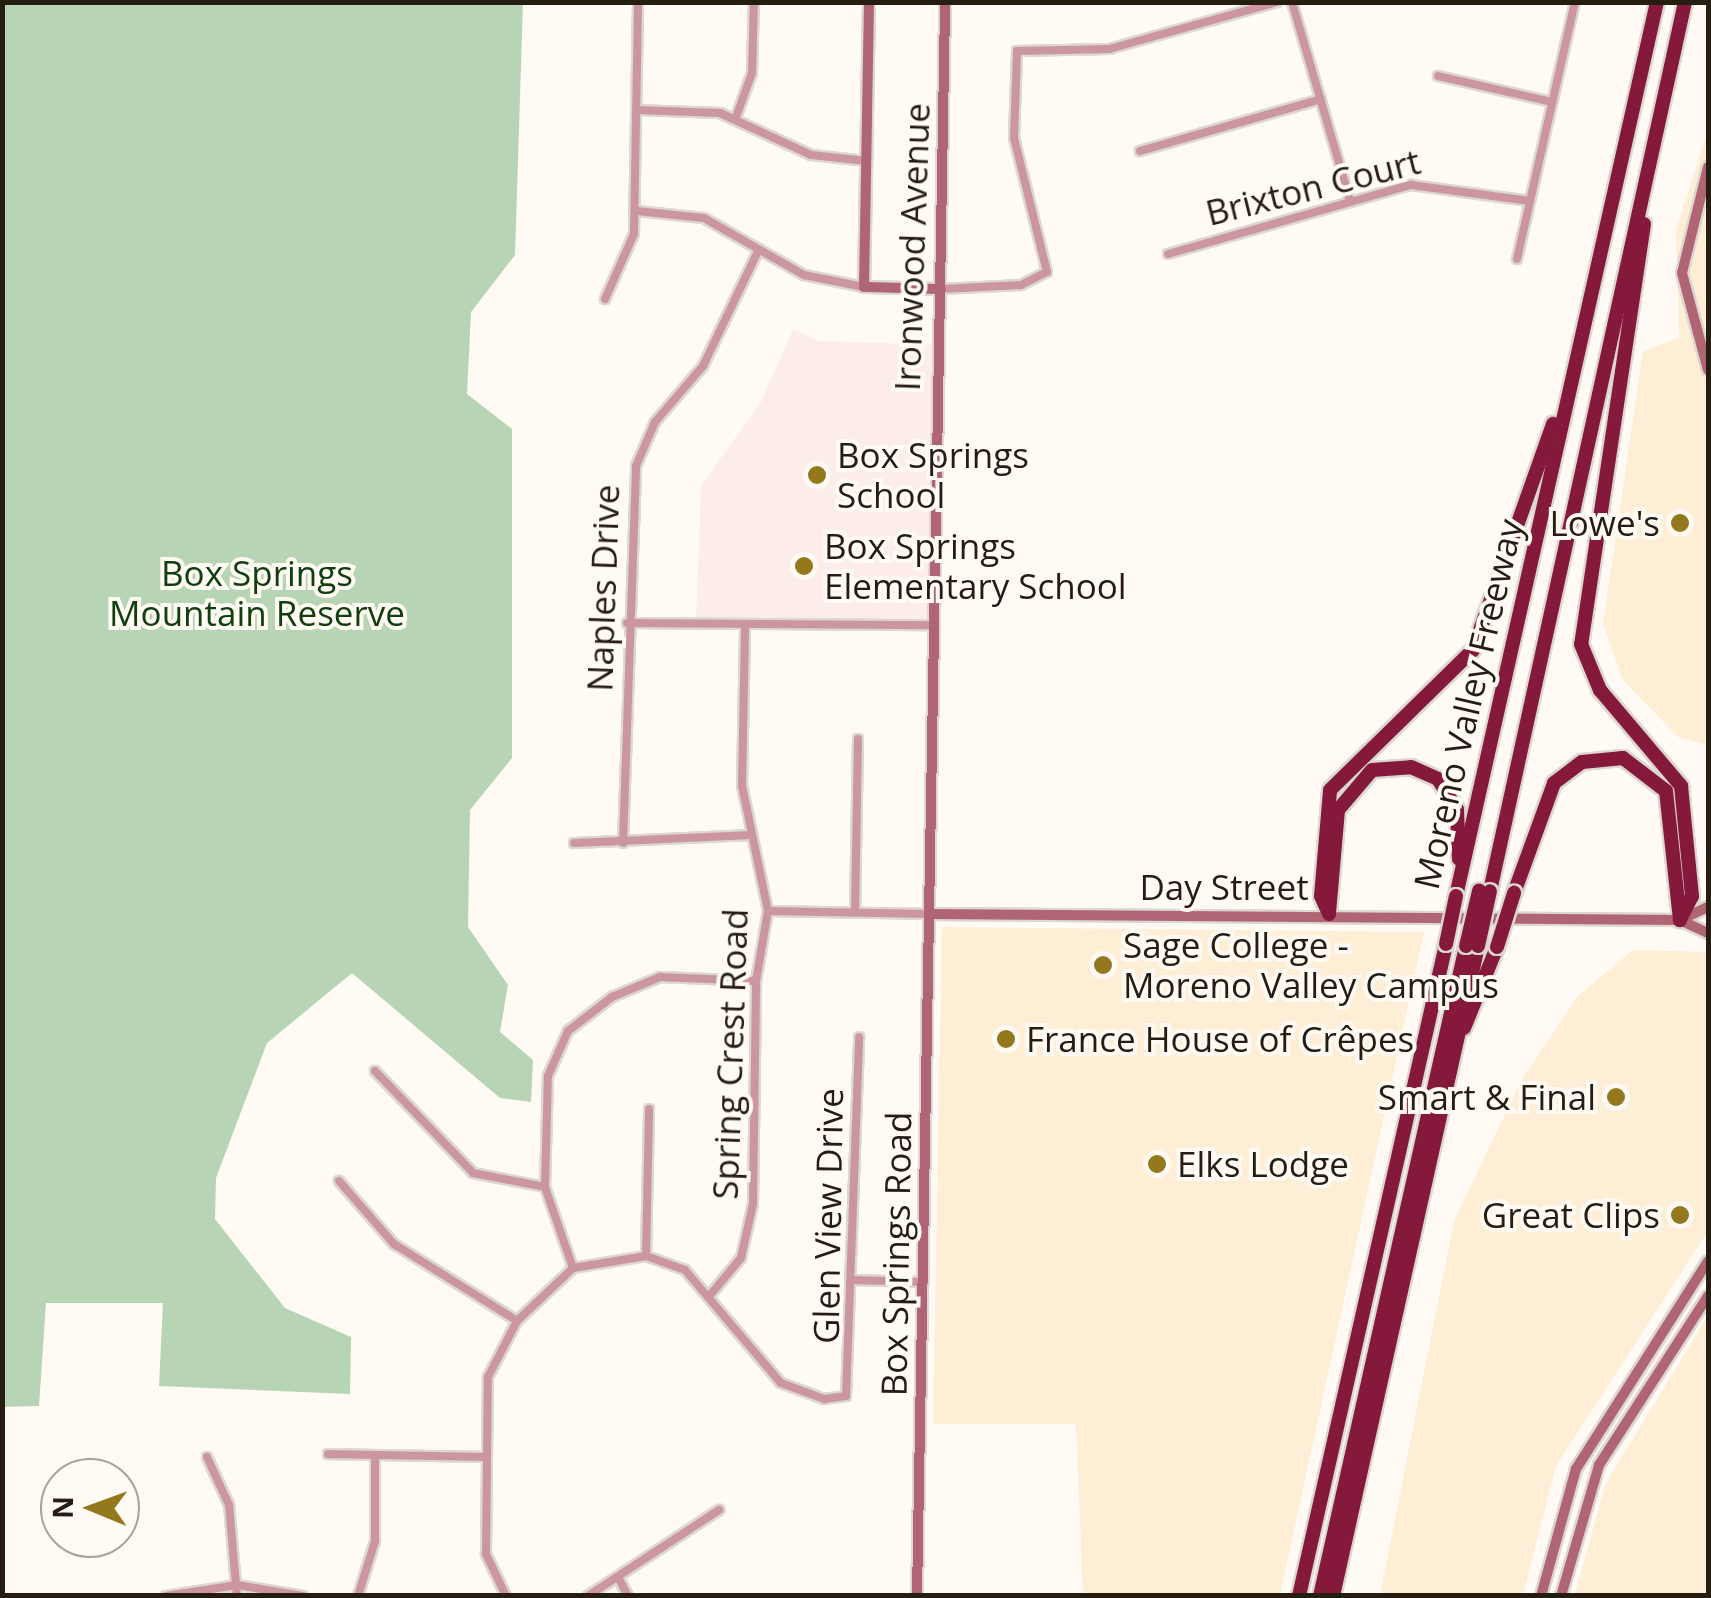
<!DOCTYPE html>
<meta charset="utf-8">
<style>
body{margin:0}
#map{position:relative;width:1711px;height:1598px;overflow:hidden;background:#fffaf4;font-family:"Open Sans",sans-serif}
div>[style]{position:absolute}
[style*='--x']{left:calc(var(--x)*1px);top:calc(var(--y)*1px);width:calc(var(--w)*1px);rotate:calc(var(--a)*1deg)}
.built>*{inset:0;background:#feeed6}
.education>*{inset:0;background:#fdedea}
.green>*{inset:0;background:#b7d5b4}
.roads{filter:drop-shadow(2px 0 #dcd7d0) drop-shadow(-2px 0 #dcd7d0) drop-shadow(0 2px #dcd7d0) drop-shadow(0 -2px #dcd7d0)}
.street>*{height:8px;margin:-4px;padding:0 4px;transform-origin:4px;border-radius:4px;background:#cb969f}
.secondary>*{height:10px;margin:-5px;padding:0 5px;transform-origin:5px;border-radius:5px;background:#b06574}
.highway>*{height:14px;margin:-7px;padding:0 7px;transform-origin:7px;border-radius:7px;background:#85193c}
.bridges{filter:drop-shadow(2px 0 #dcd7d0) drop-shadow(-2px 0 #dcd7d0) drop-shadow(0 2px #dcd7d0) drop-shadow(0 -2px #dcd7d0)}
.highway-bridge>*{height:14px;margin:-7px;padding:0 7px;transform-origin:7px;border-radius:7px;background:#85193c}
.dots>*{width:28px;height:28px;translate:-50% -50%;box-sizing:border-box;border:5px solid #fffaf4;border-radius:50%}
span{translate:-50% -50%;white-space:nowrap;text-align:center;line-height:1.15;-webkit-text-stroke:8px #fffaf4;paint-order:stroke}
.street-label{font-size:35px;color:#251d11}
.poi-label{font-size:35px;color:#251d11}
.left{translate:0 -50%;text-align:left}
.right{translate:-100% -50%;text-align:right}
.park-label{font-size:35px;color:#113e0f}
.frame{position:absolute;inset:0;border:5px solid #251d11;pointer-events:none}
.north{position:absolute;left:40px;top:1458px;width:100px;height:100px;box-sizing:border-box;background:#fffaf4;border:2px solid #a8a299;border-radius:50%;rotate:271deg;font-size:28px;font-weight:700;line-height:40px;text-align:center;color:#251d11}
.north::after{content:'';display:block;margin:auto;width:35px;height:45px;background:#93781e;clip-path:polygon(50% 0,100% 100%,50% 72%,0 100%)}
</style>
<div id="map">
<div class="built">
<div style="clip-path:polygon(1708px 131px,1708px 745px,1678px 737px,1623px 680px,1603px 624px,1643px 351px,1679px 338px,1676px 230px)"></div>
<div style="clip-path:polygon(942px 927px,1424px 932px,1280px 1595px,1083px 1595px,1076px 1424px,933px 1424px)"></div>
<div style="clip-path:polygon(1633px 950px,1708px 952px,1708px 1231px,1556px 1466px,1523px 1595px,1380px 1595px,1454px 1221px,1522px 1079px,1578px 996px)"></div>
<div style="clip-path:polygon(1708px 1315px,1708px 1595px,1575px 1595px,1605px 1485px)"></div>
</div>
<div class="education">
<div style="clip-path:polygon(793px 329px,818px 341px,938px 345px,928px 624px,696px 622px,701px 486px,761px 402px)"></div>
</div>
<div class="green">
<div style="clip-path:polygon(2px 3px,523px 3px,515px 255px,471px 312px,467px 394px,512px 429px,512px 758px,470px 810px,468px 927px,508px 985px,500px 1032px,533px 1060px,531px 1102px,500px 1098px,352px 973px,267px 1043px,216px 1178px,215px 1219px,285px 1308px,351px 1337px,350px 1394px,159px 1386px,163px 1303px,46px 1303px,39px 1406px,3px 1407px)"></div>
</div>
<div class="roads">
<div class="street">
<div style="--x:1292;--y:2;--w:206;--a:73.7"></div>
<div style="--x:1438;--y:76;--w:117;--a:12.8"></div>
<div style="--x:636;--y:110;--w:84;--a:2"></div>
<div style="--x:720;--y:113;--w:100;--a:24.8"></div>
<div style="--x:811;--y:155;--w:56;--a:6.1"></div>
<div style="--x:736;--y:117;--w:47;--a:-70"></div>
<div style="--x:752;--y:73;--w:71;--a:-88.4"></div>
<div style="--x:1140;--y:151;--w:188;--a:-16"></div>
<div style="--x:637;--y:211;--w:67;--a:6"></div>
<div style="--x:704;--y:218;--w:115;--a:29.7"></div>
<div style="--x:804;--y:275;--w:61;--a:11.3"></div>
<div style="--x:1168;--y:254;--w:253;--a:-15.9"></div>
<div style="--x:1411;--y:185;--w:120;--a:7.7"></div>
<div style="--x:1517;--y:259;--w:263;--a:-77.3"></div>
<div style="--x:941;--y:289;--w:80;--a:-2.9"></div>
<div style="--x:1021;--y:285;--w:29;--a:-27"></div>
<div style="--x:1047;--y:272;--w:138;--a:-103.8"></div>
<div style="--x:1014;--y:138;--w:87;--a:-88"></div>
<div style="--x:1017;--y:51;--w:92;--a:-1.2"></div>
<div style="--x:1109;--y:49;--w:174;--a:-15.6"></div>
<div style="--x:605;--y:299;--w:71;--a:-66"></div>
<div style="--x:634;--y:234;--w:232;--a:-89"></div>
<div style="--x:627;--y:623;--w:303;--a:0.4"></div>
<div style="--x:574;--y:843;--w:174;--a:-2.6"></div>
<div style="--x:623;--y:843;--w:377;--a:-88"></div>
<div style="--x:636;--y:466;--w:48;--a:-66.6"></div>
<div style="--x:655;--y:422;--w:74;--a:-49.4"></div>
<div style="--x:703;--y:366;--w:127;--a:-64.4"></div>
<div style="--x:768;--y:911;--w:162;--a:1.1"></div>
<div style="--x:855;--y:912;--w:173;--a:-89"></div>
<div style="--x:375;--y:1071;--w:141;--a:46.1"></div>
<div style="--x:473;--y:1173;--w:73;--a:11"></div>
<div style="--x:339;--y:1181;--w:84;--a:48.9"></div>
<div style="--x:394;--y:1244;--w:145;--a:32"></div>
<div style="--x:646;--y:1256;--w:147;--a:-88.8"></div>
<div style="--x:573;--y:1268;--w:86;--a:-109.1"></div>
<div style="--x:545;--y:1187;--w:111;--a:-88.5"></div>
<div style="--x:548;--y:1076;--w:49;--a:-66"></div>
<div style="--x:568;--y:1031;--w:56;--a:-37.7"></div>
<div style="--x:612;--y:997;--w:52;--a:-22.6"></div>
<div style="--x:660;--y:977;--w:96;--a:2.4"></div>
<div style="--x:851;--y:1280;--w:73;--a:1.6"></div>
<div style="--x:711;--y:1294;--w:47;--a:-50.2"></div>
<div style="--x:741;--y:1258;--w:55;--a:-77.5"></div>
<div style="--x:753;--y:1204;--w:223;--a:-89.2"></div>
<div style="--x:756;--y:981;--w:71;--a:-80.3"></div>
<div style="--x:768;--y:911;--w:128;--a:-101.7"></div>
<div style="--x:742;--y:786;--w:162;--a:-88.9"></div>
<div style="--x:328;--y:1454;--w:155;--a:1.1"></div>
<div style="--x:207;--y:1457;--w:53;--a:65.4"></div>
<div style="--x:229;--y:1505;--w:91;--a:85"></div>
<div style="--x:618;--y:1577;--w:21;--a:62"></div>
<div style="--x:166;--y:1596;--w:72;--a:-8.8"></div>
<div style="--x:237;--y:1585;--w:67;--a:9.5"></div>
<div style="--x:358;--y:1596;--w:58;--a:-72.8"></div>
<div style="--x:375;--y:1541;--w:85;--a:-90"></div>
<div style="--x:506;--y:1596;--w:47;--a:-115.5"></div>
<div style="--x:486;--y:1554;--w:177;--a:-89.4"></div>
<div style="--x:488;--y:1377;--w:63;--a:-62.6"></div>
<div style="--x:517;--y:1321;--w:77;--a:-43.4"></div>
<div style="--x:573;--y:1268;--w:74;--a:-9.3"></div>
<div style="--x:646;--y:1256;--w:41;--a:19.7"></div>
<div style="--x:685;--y:1270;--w:148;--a:49.7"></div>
<div style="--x:781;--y:1383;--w:46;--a:20.4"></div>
<div style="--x:824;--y:1399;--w:22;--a:-8"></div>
<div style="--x:846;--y:1396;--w:359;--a:-87.9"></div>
<div style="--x:588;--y:1596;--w:157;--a:-33.3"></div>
</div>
<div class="secondary">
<div style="--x:869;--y:2;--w:285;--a:91"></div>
<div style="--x:864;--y:287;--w:77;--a:1.5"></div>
<div style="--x:1708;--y:167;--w:109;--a:103.8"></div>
<div style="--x:1682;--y:273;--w:100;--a:75"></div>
<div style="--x:930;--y:914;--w:750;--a:0.46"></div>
<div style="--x:1680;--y:920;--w:31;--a:-25"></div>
<div style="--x:1680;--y:920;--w:31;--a:25"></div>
<div style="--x:917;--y:1596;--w:1594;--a:-88.99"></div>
<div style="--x:1541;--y:1596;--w:132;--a:-74.6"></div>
<div style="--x:1576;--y:1469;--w:246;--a:-57.6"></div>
<div style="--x:1561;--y:1596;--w:136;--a:-73.8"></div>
<div style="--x:1599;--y:1465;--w:201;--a:-57.2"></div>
</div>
<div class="highway">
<div style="--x:1644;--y:224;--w:425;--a:98.5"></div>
<div style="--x:1581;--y:644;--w:50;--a:67.6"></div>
<div style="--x:1600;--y:690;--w:126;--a:49.8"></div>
<div style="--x:1681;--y:786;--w:111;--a:84.3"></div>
<div style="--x:1692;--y:896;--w:27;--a:117"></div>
<div style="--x:1490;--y:891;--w:910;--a:-77.63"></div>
<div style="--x:1514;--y:893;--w:117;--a:-70"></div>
<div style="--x:1554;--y:783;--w:35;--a:-37"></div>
<div style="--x:1582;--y:762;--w:41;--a:-5.6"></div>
<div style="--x:1623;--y:758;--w:54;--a:37.5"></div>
<div style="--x:1666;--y:791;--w:130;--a:83.8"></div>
<div style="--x:1456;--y:896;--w:916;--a:-77.33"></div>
<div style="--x:1329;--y:913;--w:103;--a:-85"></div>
<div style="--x:1338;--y:810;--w:52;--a:-49.6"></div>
<div style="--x:1372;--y:770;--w:39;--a:-4"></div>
<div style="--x:1411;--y:767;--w:30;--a:24"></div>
<div style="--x:1438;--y:779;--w:36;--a:58"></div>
<div style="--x:1457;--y:810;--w:49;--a:87.7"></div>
<div style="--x:1329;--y:914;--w:20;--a:-114"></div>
<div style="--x:1321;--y:896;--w:106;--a:-85.1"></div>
<div style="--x:1330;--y:790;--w:200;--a:-44.4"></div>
<div style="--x:1473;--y:650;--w:240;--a:-70.5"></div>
<div style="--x:1464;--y:1028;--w:87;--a:-67.8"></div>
<div style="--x:1299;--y:1596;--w:668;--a:-77.29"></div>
<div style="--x:1320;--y:1596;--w:666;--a:-77.34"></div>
<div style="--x:1333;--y:1596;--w:666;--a:-77.42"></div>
</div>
</div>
<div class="bridges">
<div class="highway-bridge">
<div style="--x:1446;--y:944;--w:49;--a:-78.2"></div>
<div style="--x:1466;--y:946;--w:57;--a:-76.7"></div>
<div style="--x:1478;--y:946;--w:56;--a:-77.7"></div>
<div style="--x:1497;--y:947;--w:57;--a:-72.5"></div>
</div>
</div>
<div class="dots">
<div style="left:817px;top:475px;background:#93781e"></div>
<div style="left:1680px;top:523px;background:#93781e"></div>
<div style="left:804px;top:566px;background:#93781e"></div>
<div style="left:1103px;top:965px;background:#93781e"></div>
<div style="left:1006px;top:1039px;background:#93781e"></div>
<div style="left:1616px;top:1097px;background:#93781e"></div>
<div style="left:1157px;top:1164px;background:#93781e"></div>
<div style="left:1680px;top:1215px;background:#93781e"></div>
</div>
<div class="street-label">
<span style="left:1313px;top:187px;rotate:-14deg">Brixton Court</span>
<span style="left:912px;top:247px;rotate:-88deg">Ironwood Avenue</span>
<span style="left:603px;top:588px;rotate:-88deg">Naples Drive</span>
<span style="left:1468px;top:704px;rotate:-77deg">Moreno Valley Freeway</span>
<span style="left:1224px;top:887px">Day Street</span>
<span style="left:730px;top:1054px;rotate:-88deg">Spring Crest Road</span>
<span style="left:828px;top:1216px;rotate:-89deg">Glen View Drive</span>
<span style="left:896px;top:1254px;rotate:-89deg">Box Springs Road</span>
</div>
<div class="poi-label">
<span class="left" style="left:837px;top:475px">Box Springs<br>School</span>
<span class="right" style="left:1660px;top:523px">Lowe's</span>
<span class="left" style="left:824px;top:566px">Box Springs<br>Elementary School</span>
<span class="left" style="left:1123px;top:965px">Sage College -<br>Moreno Valley Campus</span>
<span class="left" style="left:1026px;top:1039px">France House of Crêpes</span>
<span class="right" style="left:1596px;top:1097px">Smart &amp; Final</span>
<span class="left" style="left:1177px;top:1164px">Elks Lodge</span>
<span class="right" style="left:1660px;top:1215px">Great Clips</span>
</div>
<div class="park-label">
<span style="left:257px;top:593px">Box Springs<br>Mountain Reserve</span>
</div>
<div class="frame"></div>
<div class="north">N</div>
</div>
